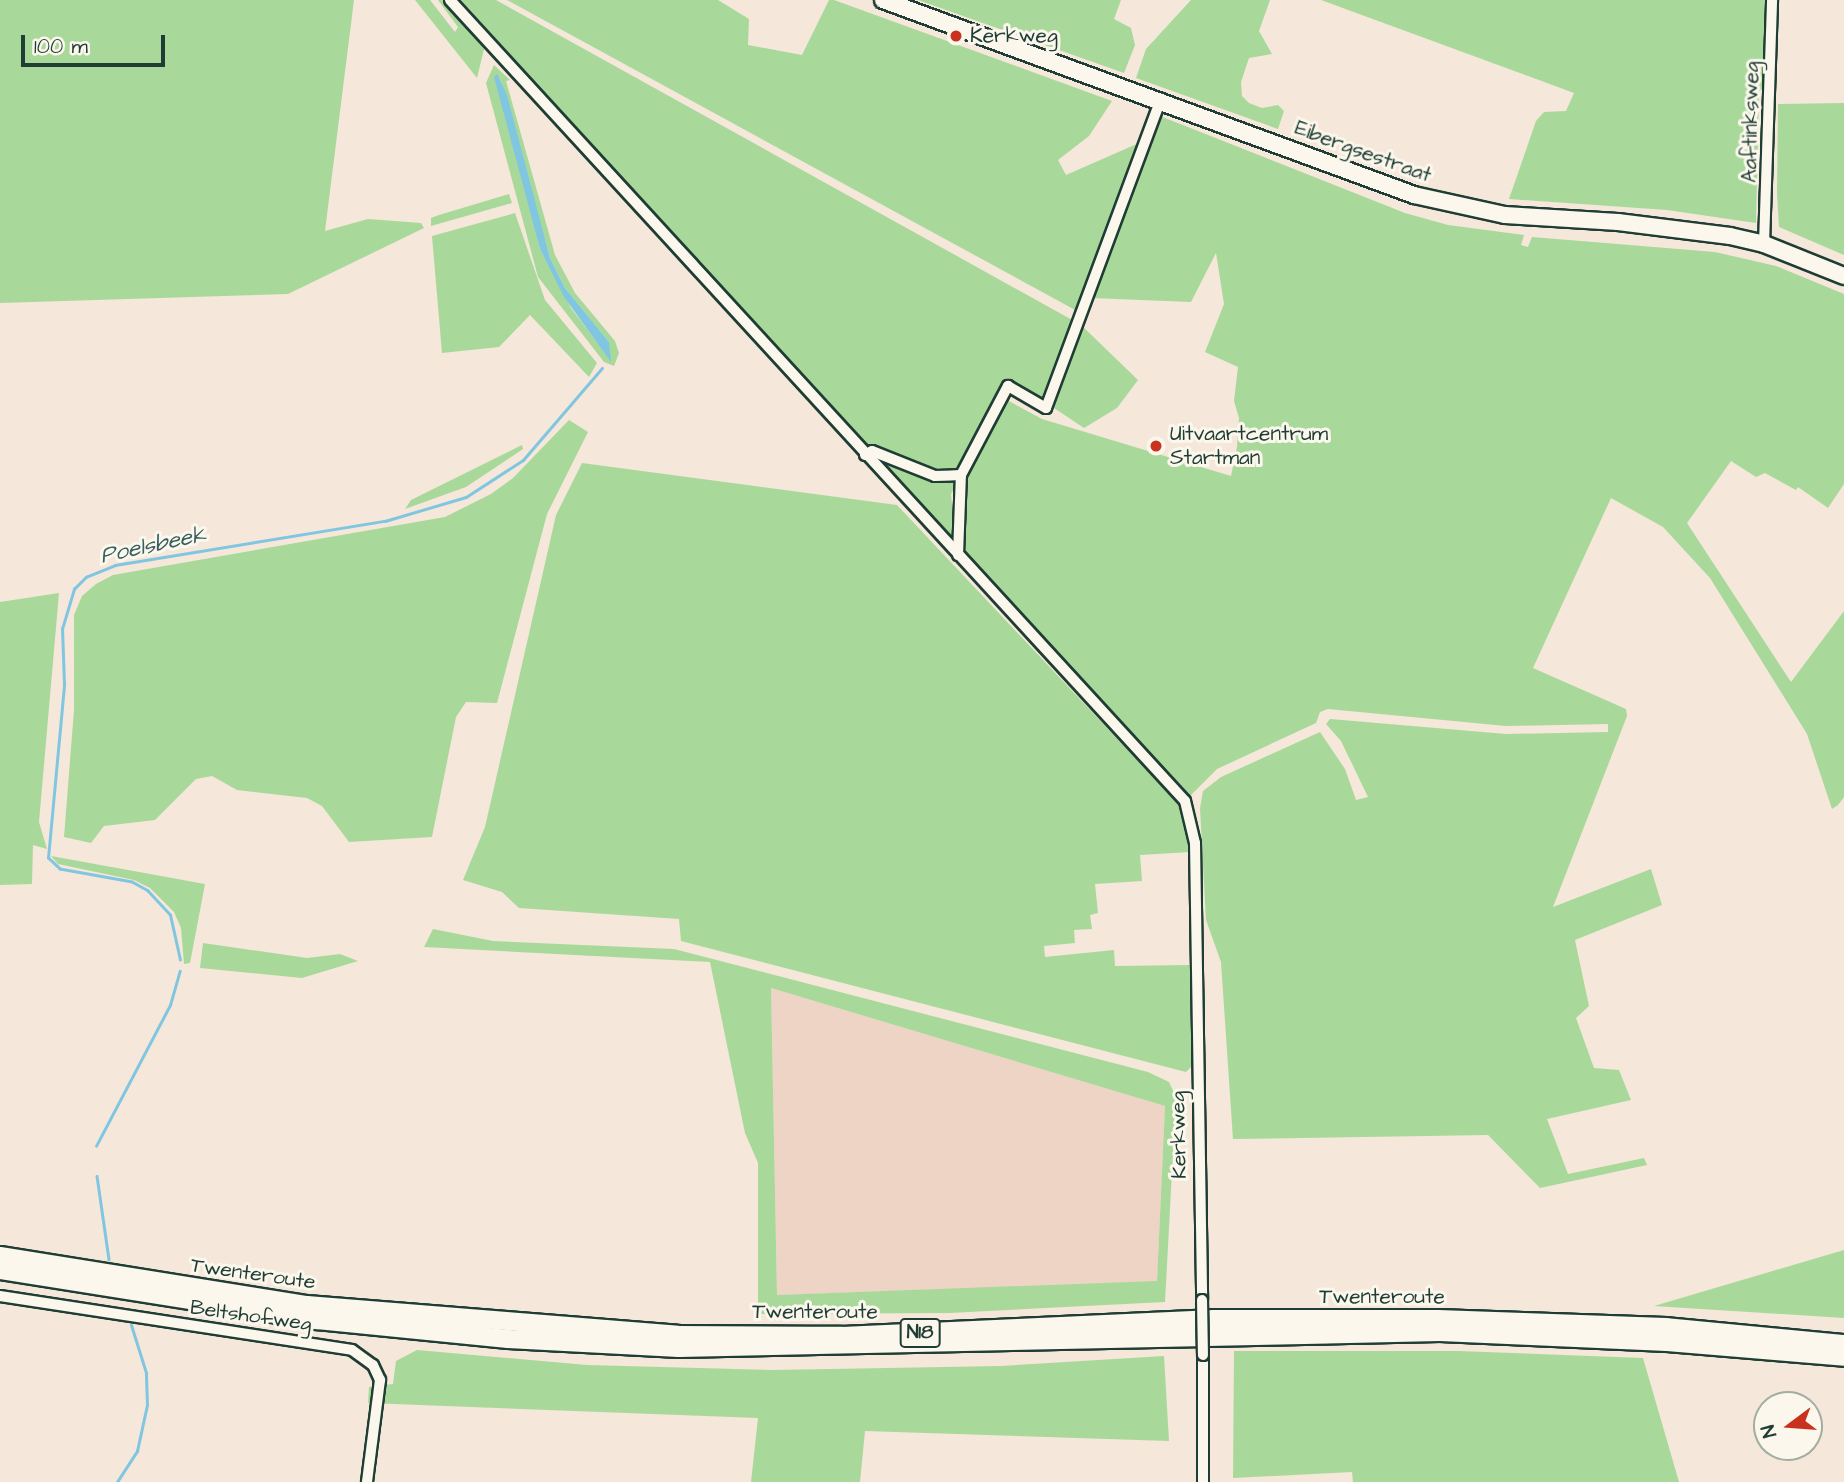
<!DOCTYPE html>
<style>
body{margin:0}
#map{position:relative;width:1844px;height:1482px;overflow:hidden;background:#f5e7da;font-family:"Architects Daughter",sans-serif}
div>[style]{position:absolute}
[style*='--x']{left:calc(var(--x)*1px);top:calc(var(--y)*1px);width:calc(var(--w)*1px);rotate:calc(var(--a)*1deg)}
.built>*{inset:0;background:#eed4c4}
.green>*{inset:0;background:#a8d99a}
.water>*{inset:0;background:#80c6e1}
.stream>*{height:2.5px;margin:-1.25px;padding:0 1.25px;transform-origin:1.25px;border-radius:1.25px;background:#80c6e1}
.roads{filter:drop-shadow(2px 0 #1f3d34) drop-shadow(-2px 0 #1f3d34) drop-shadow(0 2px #1f3d34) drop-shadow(0 -2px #1f3d34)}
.minor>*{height:10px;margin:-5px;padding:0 5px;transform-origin:5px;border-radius:5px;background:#fbf7ec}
.secondary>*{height:16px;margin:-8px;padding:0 8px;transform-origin:8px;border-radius:8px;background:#fbf7ec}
.trunk>*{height:18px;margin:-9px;padding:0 9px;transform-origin:9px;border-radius:9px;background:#fbf7ec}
.bridges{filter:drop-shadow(2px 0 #1f3d34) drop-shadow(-2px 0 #1f3d34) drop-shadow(0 2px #1f3d34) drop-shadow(0 -2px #1f3d34)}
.minor-bridge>*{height:10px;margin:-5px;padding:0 5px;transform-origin:5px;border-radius:5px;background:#fbf7ec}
.dots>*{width:19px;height:19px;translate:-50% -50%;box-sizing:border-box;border:4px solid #fbf7ec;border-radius:50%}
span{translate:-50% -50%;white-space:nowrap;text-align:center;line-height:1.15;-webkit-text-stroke:6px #fbf7ec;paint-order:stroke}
.shield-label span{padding:2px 5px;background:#fbf7ec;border:2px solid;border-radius:5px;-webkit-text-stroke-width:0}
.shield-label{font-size:19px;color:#1f3d34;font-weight:700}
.poi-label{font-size:21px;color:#1f3d34}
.left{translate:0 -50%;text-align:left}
.street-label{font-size:21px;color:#1f3d34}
.water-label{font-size:23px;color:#375f5f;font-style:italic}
.north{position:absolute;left:1753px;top:1391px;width:70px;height:70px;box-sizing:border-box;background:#fbf7ec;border:2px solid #a3ada2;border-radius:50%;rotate:254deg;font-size:19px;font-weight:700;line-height:28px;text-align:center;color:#1f3d34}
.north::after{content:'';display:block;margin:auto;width:24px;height:32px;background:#c8321e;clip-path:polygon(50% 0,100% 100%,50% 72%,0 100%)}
.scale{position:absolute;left:21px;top:35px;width:144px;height:32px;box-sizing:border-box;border:4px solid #1f3d34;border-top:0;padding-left:9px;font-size:21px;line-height:24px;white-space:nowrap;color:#1f3d34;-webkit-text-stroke:5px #fbf7ec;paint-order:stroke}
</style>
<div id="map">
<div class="built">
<div style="clip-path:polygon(771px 988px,1165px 1106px,1157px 1282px,777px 1295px)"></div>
</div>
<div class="green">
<div style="clip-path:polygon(0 0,354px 0,325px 231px,368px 219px,421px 223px,424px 228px,288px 294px,0 303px)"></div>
<div style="clip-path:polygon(415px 0,430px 0,455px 32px,458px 27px,438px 0,445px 0,484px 49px,477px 78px)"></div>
<div style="clip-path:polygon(461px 0,496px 0,1074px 321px,1043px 403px,1007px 383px,961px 469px,949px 473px,868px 451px)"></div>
<div style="clip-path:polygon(507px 0,718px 0,749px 19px,748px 45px,802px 55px,829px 0,834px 0,1112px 101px,1089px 136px,1058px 160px,1066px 175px,1139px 143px,1077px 311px)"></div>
<div style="clip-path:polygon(918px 0,1121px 0,1114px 19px,1131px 28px,1135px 45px,1124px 73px)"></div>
<div style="clip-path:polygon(1191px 0,1270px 0,1259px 31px,1272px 54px,1249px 58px,1241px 82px,1242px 96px,1249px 103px,1262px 108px,1278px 105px,1284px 111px,1278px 129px,1136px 78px,1146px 49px)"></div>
<div style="clip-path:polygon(1321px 0,1768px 0,1765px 87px,1759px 91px,1756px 223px,1667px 210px,1509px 199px,1536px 121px,1544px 112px,1566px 111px,1574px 93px)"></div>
<div style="clip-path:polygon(evenodd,494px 65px,510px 80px,506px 81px,555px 255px,575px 293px,615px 341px,619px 353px,614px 366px,604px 362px,538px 277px,486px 83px,494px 65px,500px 78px,550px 258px,565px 288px,609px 342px,609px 358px,571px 308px,540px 249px,500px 78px)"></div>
<div style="clip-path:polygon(1844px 103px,1844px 255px,1779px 227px,1777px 193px,1778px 104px)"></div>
<div style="clip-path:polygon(1160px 116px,1405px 213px,1448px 225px,1524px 235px,1521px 245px,1528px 247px,1532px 237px,1715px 252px,1776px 266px,1844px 294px,1844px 484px,1828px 508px,1798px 487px,1796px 490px,1765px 473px,1756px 477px,1731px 461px,1687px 523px,1791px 682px,1844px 611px,1844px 797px,1838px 805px,1832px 809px,1807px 734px,1710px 578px,1663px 527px,1611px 498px,1533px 668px,1626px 709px,1627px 716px,1553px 907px,1651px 869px,1662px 905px,1575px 940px,1589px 1006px,1576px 1018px,1594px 1068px,1619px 1070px,1631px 1100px,1547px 1119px,1568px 1174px,1644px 1158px,1647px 1165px,1540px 1188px,1488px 1135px,1233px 1139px,1221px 962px,1206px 920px,1200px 808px,1203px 791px,1221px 777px,1320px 732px,1345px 769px,1356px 800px,1368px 797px,1341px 741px,1326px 724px,1330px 719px,1506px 734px,1608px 732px,1608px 724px,1506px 726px,1328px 709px,1320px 712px,1316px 723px,1217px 769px,1189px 797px,965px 555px,960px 501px,964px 480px,1007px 400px,1042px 419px,1231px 476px,1237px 447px,1239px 418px,1234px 401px,1238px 367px,1205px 352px,1224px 304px,1216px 253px,1191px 302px,1091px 298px)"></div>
<div style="clip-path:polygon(509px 194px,512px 203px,431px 226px,431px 218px,439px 215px)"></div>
<div style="clip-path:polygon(515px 213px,545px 300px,597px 363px,589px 377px,530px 315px,499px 347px,442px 353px,432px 236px)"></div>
<div style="clip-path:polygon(1081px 325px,1138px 380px,1117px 408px,1084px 428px,1051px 406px)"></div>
<div style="clip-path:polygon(569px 420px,588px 432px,547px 514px,497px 703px,466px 702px,456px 717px,432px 837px,349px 842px,322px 806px,307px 798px,237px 790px,212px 776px,196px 779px,155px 820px,104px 826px,91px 843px,64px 837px,74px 710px,74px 615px,82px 596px,96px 584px,113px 575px,445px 517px,491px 494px,513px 478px)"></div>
<div style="clip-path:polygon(522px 445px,523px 449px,466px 487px,405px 509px,411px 500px)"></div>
<div style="clip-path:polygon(877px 461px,936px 480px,959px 480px,951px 494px,956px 544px)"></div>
<div style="clip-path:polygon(582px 463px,897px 505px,1188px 814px,1190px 852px,1140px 855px,1142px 881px,1095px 884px,1098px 913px,1090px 915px,1092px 929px,1074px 930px,1075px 943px,1044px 946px,1045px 957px,1114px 950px,1115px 966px,1192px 965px,1192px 1066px,1186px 1072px,681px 941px,679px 919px,519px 908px,502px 892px,463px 880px,485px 827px,556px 515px)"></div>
<div style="clip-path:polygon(59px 593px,39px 822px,47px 849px,33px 845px,32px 884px,0 885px,0 602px)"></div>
<div style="clip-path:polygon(51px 856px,205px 884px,190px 963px,184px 964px,181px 928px,174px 912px,150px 888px,134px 880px,58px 864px)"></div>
<div style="clip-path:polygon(evenodd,433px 929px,493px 941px,674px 949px,1148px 1072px,1169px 1082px,1176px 1097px,1165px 1302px,950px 1313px,758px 1314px,758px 1163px,745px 1133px,710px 962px,424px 947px,433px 929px,771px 988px,1165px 1106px,1157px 1281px,777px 1295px,771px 988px)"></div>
<div style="clip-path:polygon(203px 943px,307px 958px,340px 954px,358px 961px,302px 978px,200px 968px)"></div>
<div style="clip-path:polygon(1844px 1250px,1844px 1318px,1654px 1306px)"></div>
<div style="clip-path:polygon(417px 1350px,587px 1365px,773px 1370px,1001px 1366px,1164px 1356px,1169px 1441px,865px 1431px,860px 1482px,751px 1482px,758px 1418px,368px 1403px,369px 1387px,393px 1384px,396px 1361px)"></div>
<div style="clip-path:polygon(1234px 1351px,1458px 1351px,1643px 1358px,1679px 1482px,1353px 1482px,1352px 1472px,1233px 1478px)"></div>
</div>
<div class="water">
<div style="clip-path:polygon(497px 74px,507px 95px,550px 258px,565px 288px,609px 342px,611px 362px,564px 297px,540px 249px,494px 77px)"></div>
</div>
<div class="stream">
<div style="--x:180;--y:960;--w:46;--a:-102.5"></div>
<div style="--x:170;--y:915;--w:33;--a:-133"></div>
<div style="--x:148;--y:891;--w:18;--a:-151"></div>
<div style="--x:132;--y:882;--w:73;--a:-169.8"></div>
<div style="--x:60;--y:869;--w:16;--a:-137"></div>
<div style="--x:48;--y:858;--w:174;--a:-84.7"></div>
<div style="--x:64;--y:685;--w:56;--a:-92"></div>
<div style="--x:62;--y:629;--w:42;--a:-73.3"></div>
<div style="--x:74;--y:589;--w:17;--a:-45"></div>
<div style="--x:86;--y:577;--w:31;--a:-22"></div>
<div style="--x:115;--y:565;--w:274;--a:-9.3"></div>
<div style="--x:385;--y:521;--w:84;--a:-16.5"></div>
<div style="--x:466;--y:497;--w:68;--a:-33"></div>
<div style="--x:523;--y:460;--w:121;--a:-49.3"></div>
<div style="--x:96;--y:1146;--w:159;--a:-62.3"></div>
<div style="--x:170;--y:1005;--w:35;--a:-74"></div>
<div style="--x:97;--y:1176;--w:84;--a:81.8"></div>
<div style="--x:117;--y:1482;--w:37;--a:-57"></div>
<div style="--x:137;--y:1451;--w:47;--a:-77.7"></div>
<div style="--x:147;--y:1405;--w:32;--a:-92"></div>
<div style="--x:146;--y:1373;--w:50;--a:-107.4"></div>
</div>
<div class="roads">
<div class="minor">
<div style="--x:450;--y:0;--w:1087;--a:47.46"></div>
<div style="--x:1185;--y:801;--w:43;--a:76.6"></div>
<div style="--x:1195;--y:843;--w:457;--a:89.1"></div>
<div style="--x:1764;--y:244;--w:244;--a:-88.1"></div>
<div style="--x:865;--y:455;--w:8;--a:-30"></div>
<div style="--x:872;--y:451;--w:68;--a:21.6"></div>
<div style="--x:935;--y:476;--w:26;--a:-2"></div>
<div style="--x:958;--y:555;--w:80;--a:-87.9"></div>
<div style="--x:961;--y:475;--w:101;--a:-62.2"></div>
<div style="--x:1008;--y:386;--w:44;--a:30.1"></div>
<div style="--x:1046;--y:408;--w:330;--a:-69.6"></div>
<div style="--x:0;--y:1296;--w:356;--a:8.7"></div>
<div style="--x:352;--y:1350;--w:26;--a:36"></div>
<div style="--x:373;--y:1365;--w:17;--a:65"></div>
<div style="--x:380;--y:1380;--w:103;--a:97.3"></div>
<div style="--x:1203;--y:1355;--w:127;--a:90"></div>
</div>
<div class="secondary">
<div style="--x:883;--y:0;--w:566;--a:20.16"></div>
<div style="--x:1414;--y:195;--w:93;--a:12.4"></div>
<div style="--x:1505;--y:215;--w:113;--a:3.5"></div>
<div style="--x:1618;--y:222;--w:113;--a:7.1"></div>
<div style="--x:1730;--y:236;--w:35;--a:13"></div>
<div style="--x:1764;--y:244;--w:86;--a:21.8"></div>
</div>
<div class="trunk">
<div style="--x:0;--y:1256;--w:311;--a:9.1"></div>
<div style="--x:307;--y:1305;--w:372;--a:4.6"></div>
<div style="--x:678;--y:1335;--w:164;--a:0.3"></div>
<div style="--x:842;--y:1336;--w:373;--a:-2.6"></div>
<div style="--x:1215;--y:1319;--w:223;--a:0"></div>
<div style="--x:1438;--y:1319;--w:228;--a:2"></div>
<div style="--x:1666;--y:1327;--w:179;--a:5.5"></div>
<div style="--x:0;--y:1270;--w:321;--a:9"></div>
<div style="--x:317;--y:1320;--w:192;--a:5.7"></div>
<div style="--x:508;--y:1339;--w:171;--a:3"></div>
<div style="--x:679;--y:1348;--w:761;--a:-1.2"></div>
<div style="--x:1440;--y:1332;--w:227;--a:2.5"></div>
<div style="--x:1667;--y:1342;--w:178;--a:4.8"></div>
</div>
</div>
<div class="bridges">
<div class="minor-bridge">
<div style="--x:1202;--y:1300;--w:55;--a:89"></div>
</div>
</div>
<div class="dots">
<div style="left:956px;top:36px;background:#c8321e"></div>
<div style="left:1156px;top:446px;background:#c8321e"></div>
</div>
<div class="shield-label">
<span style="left:920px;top:1333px">N18</span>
</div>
<div class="poi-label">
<span class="left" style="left:970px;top:36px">Kerkweg</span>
<span class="left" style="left:1170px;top:446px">Uitvaartcentrum<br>Startman</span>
</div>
<div class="street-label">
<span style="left:1751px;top:122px;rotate:-89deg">Aaftinksweg</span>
<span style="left:1363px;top:152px;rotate:20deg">Eibergsestraat</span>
<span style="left:1179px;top:1135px;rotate:-91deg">Kerkweg</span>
<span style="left:253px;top:1274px;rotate:8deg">Twenteroute</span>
<span style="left:1382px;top:1297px">Twenteroute</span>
<span style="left:815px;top:1312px">Twenteroute</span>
<span style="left:251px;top:1316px;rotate:8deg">Beltshofweg</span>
</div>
<div class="water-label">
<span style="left:153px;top:545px;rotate:-12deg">Poelsbeek</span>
</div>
<div class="north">N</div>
<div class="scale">100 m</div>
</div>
